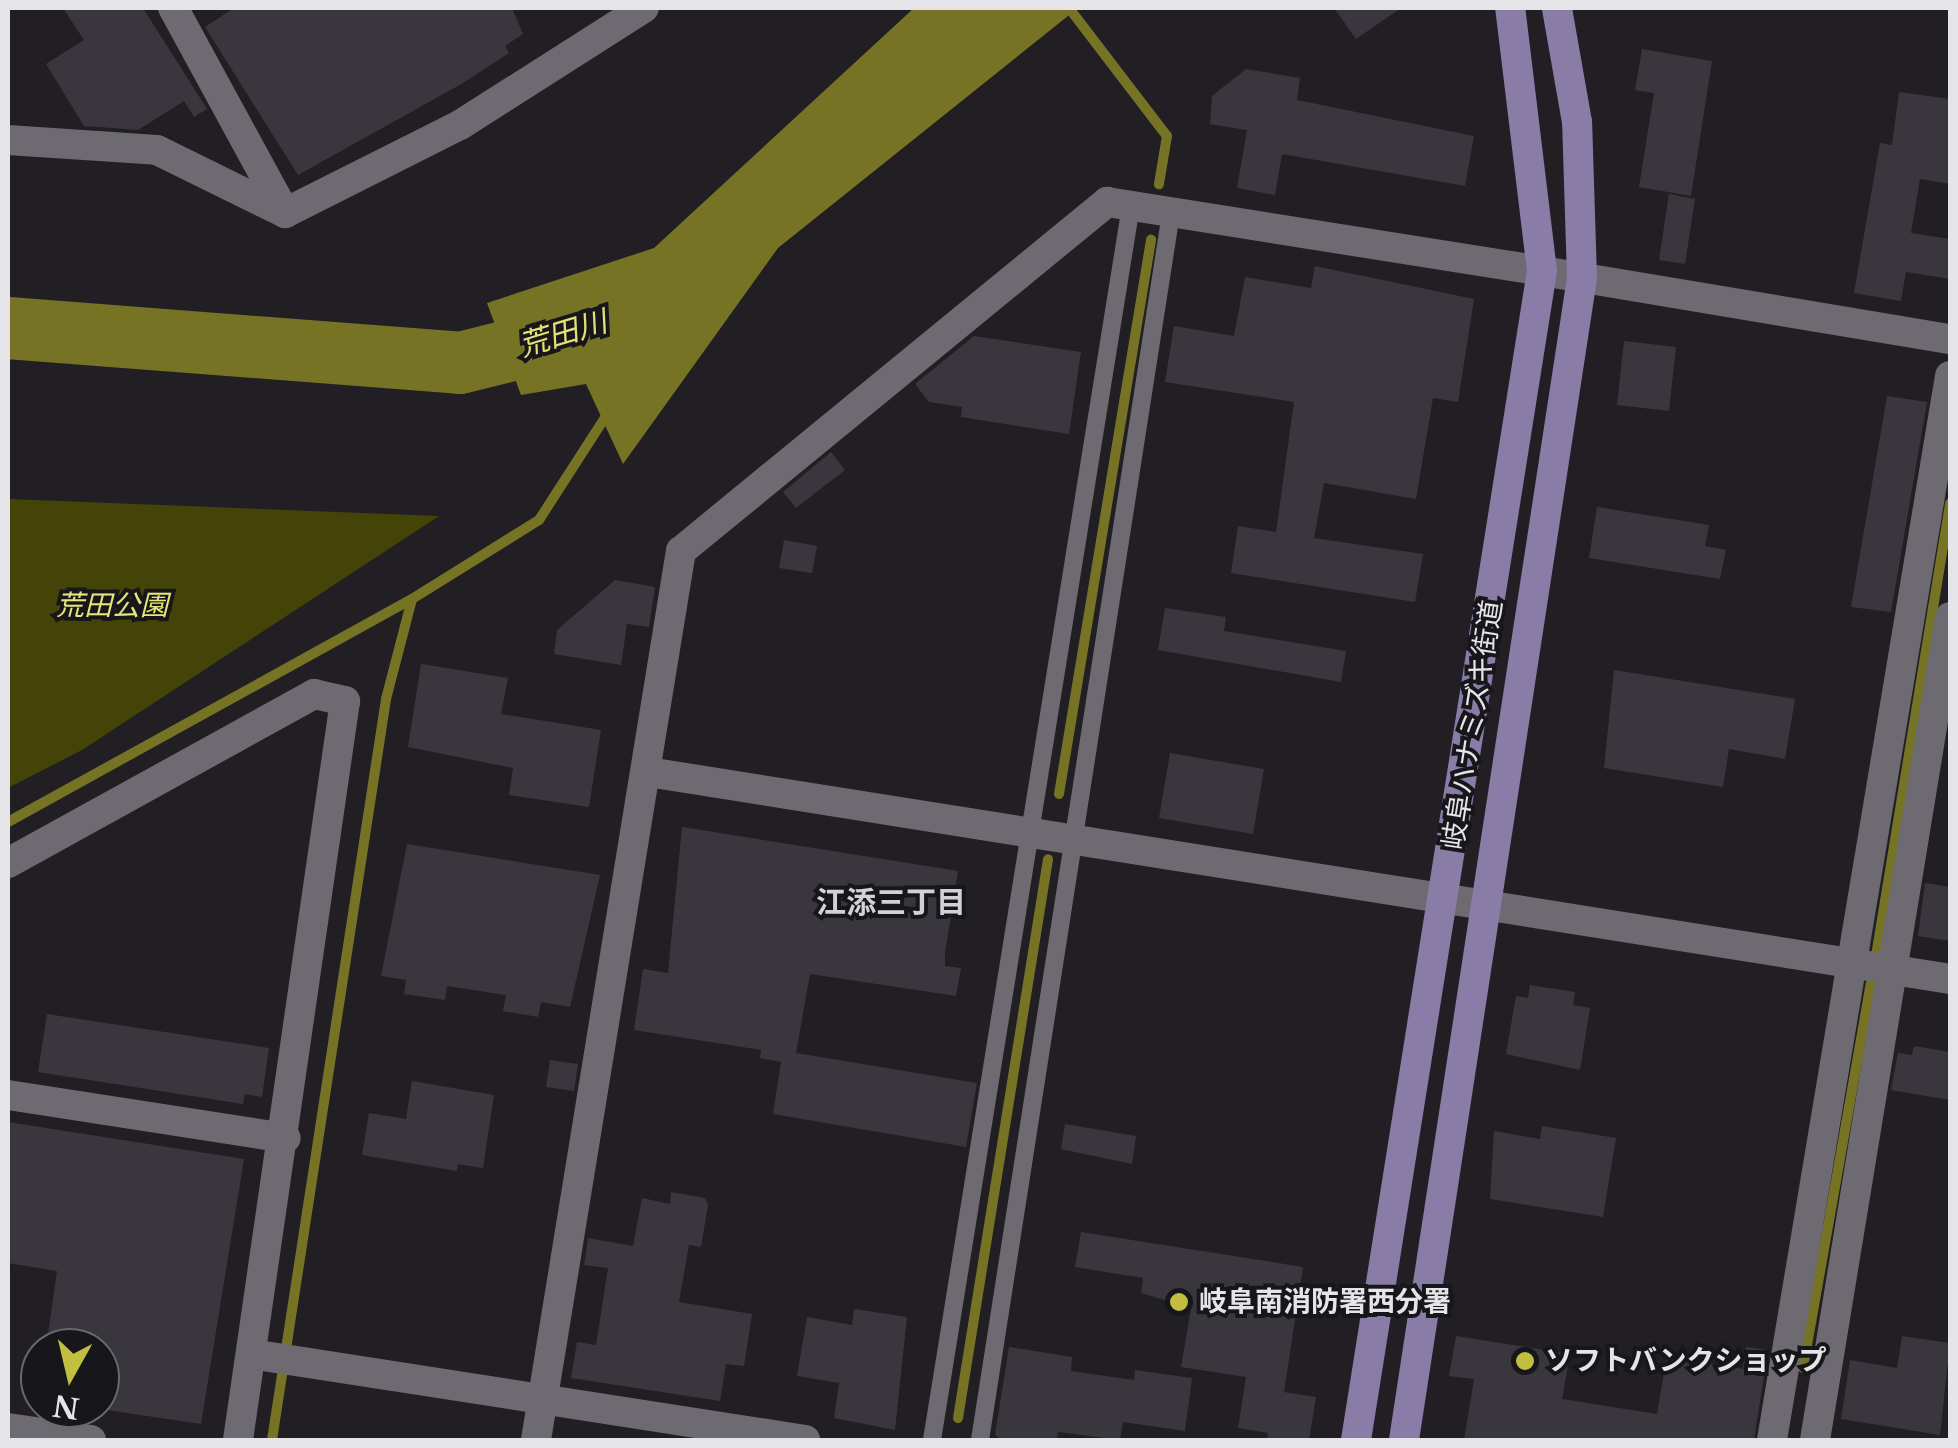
<!DOCTYPE html>
<meta charset="utf-8">
<style>
body{margin:0}
#map{position:relative;width:1958px;height:1448px;overflow:hidden;background:#211f24;font-family:"Libre Baskerville","Noto Sans JP",serif}
div>[style]{position:absolute}
[style*='--x']{left:calc(var(--x)*1px);top:calc(var(--y)*1px);width:calc(var(--w)*1px);rotate:calc(var(--a)*1deg)}
.green>*{inset:0;background:#454408}
.water>*{inset:0;background:#767424}
.stream>*{height:10px;margin:-5px;padding:0 5px;transform-origin:5px;border-radius:5px;background:#767424}
.river>*{height:62px;margin:-31px;padding:0 31px;transform-origin:31px;border-radius:31px;background:#767424}
.building>*{inset:0;background:#39373d}
.service>*{height:18px;margin:-9px;padding:0 9px;transform-origin:9px;border-radius:9px;background:#6d6b71}
.minor>*{height:30px;margin:-15px;padding:0 15px;transform-origin:15px;border-radius:15px;background:#6d6b71}
.tertiary>*{height:30px;margin:-15px;padding:0 15px;transform-origin:15px;border-radius:15px;background:#6d6b71}
.primary>*{height:30px;margin:-15px;padding:0 15px;transform-origin:15px;border-radius:15px;background:#897ca7}
.dots>*{width:28px;height:28px;translate:-50% -50%;box-sizing:border-box;border:5px solid #17161b;border-radius:50%}
span{translate:-50% -50%;white-space:nowrap;text-align:center;line-height:1.15;-webkit-text-stroke:8px #17161b;paint-order:stroke}
.park-label{font-size:28px;color:#e6e579;font-style:italic}
.street-label{font-size:28px;color:#e5e4e8}
.poi-label{font-size:28px;color:#e5e4e8;font-weight:700}
.left{translate:0 -50%;text-align:left}
.water-label{font-size:30px;color:#e3e176;font-style:italic}
.neighbourhood-label{font-size:30px;color:#d2d1d7;font-weight:700}
.frame{position:absolute;inset:0;border:10px solid #e5e4e8;pointer-events:none}
.north{position:absolute;left:20px;top:1328px;width:100px;height:100px;box-sizing:border-box;background:#17161b;border:2px solid #69686d;border-radius:50%;rotate:188deg;font-size:28px;font-weight:700;line-height:40px;text-align:center;color:#e5e4e8}
.north::after{content:'';display:block;margin:auto;width:35px;height:45px;background:#c1be40;clip-path:polygon(50% 0,100% 100%,50% 72%,0 100%)}
</style>
<div id="map">
<div class="green">
<div style="clip-path:polygon(8px 499px,439px 516px,82px 750px,8px 788px)"></div>
</div>
<div class="water">
<div style="clip-path:polygon(914px 8px,1078px 8px,778px 248px,623px 464px,586px 384px,521px 395px,487px 303px,654px 248px)"></div>
</div>
<div class="stream">
<div style="--x:1069;--y:8;--w:161;--a:52.6"></div>
<div style="--x:1167;--y:136;--w:49;--a:99.5"></div>
<div style="--x:1059;--y:794;--w:562;--a:-80.57"></div>
<div style="--x:8;--y:822;--w:461;--a:-28.9"></div>
<div style="--x:412;--y:599;--w:150;--a:-31.9"></div>
<div style="--x:539;--y:520;--w:131;--a:-57.2"></div>
<div style="--x:1876;--y:956;--w:459;--a:-80.7"></div>
<div style="--x:1803;--y:1368;--w:390;--a:-80"></div>
<div style="--x:958;--y:1418;--w:566;--a:-80.85"></div>
<div style="--x:272;--y:1440;--w:750;--a:-81.25"></div>
<div style="--x:386;--y:699;--w:103;--a:-75.4"></div>
</div>
<div class="river">
<div style="--x:8;--y:328;--w:453;--a:4.4"></div>
<div style="--x:460;--y:363;--w:132;--a:-14"></div>
</div>
<div class="building">
<div style="clip-path:polygon(63px 8px,143px 8px,207px 109px,194px 117px,184px 101px,138px 130px,84px 126px,46px 64px,84px 40px)"></div>
<div style="clip-path:polygon(234px 8px,512px 8px,523px 34px,505px 46px,509px 53px,463px 83px,298px 175px,205px 27px)"></div>
<div style="clip-path:polygon(1334px 8px,1401px 8px,1356px 39px)"></div>
<div style="clip-path:polygon(1642px 49px,1712px 61px,1691px 196px,1639px 187px,1654px 93px,1635px 90px)"></div>
<div style="clip-path:polygon(1246px 69px,1300px 78px,1297px 100px,1474px 136px,1465px 186px,1282px 154px,1275px 195px,1237px 188px,1247px 130px,1210px 124px,1212px 96px)"></div>
<div style="clip-path:polygon(1899px 92px,1950px 99px,1950px 184px,1920px 179px,1911px 233px,1950px 239px,1950px 279px,1906px 272px,1901px 301px,1854px 293px,1880px 143px,1892px 145px)"></div>
<div style="clip-path:polygon(1669px 194px,1695px 199px,1685px 264px,1659px 260px)"></div>
<div style="clip-path:polygon(1315px 266px,1474px 299px,1458px 402px,1433px 398px,1416px 499px,1324px 483px,1314px 538px,1423px 554px,1415px 602px,1231px 573px,1238px 526px,1276px 532px,1294px 402px,1165px 382px,1174px 326px,1234px 336px,1245px 277px,1311px 288px)"></div>
<div style="clip-path:polygon(974px 336px,1081px 352px,1069px 434px,961px 417px,962px 407px,929px 402px,915px 384px)"></div>
<div style="clip-path:polygon(1624px 341px,1676px 347px,1669px 411px,1617px 405px)"></div>
<div style="clip-path:polygon(1887px 396px,1927px 402px,1891px 612px,1851px 607px)"></div>
<div style="clip-path:polygon(831px 452px,845px 470px,796px 508px,783px 492px)"></div>
<div style="clip-path:polygon(1597px 507px,1709px 525px,1705px 546px,1726px 550px,1720px 579px,1589px 558px)"></div>
<div style="clip-path:polygon(784px 540px,817px 546px,812px 573px,779px 568px)"></div>
<div style="clip-path:polygon(615px 580px,655px 587px,649px 627px,627px 624px,621px 665px,554px 654px,557px 630px)"></div>
<div style="clip-path:polygon(1165px 608px,1226px 617px,1224px 631px,1346px 651px,1341px 682px,1158px 650px)"></div>
<div style="clip-path:polygon(421px 664px,508px 678px,501px 714px,601px 730px,589px 807px,509px 795px,513px 768px,408px 747px)"></div>
<div style="clip-path:polygon(1614px 670px,1795px 699px,1785px 759px,1729px 749px,1723px 787px,1604px 768px)"></div>
<div style="clip-path:polygon(1170px 753px,1264px 769px,1253px 834px,1159px 818px)"></div>
<div style="clip-path:polygon(682px 827px,958px 871px,945px 953px,945px 966px,961px 968px,956px 996px,810px 974px,796px 1053px,977px 1083px,966px 1147px,773px 1114px,781px 1062px,760px 1058px,761px 1050px,634px 1030px,643px 969px,668px 973px)"></div>
<div style="clip-path:polygon(407px 844px,600px 875px,570px 1007px,541px 1002px,538px 1017px,503px 1011px,506px 995px,447px 986px,445px 1000px,404px 994px,406px 980px,381px 976px)"></div>
<div style="clip-path:polygon(1925px 883px,1950px 887px,1950px 941px,1918px 936px)"></div>
<div style="clip-path:polygon(1530px 985px,1575px 992px,1573px 1005px,1590px 1008px,1580px 1070px,1506px 1054px,1516px 996px,1528px 998px)"></div>
<div style="clip-path:polygon(47px 1014px,269px 1048px,262px 1097px,245px 1094px,243px 1104px,38px 1072px)"></div>
<div style="clip-path:polygon(1914px 1046px,1950px 1052px,1950px 1100px,1891px 1090px,1898px 1053px,1912px 1055px)"></div>
<div style="clip-path:polygon(550px 1060px,578px 1064px,574px 1091px,546px 1087px)"></div>
<div style="clip-path:polygon(412px 1081px,494px 1095px,483px 1168px,458px 1164px,457px 1171px,362px 1155px,369px 1113px,406px 1119px)"></div>
<div style="clip-path:polygon(8px 1122px,244px 1159px,201px 1424px,100px 1409px,100px 1348px,46px 1348px,57px 1271px,8px 1263px)"></div>
<div style="clip-path:polygon(1065px 1124px,1136px 1136px,1132px 1164px,1061px 1149px)"></div>
<div style="clip-path:polygon(1542px 1126px,1616px 1138px,1603px 1217px,1490px 1199px,1494px 1131px,1540px 1139px)"></div>
<div style="clip-path:polygon(671px 1192px,705px 1198px,708px 1205px,701px 1247px,689px 1245px,679px 1302px,752px 1314px,744px 1366px,726px 1364px,720px 1401px,571px 1378px,577px 1342px,596px 1345px,608px 1268px,584px 1265px,588px 1238px,633px 1246px,642px 1198px,670px 1204px)"></div>
<div style="clip-path:polygon(1081px 1232px,1303px 1267px,1284px 1392px,1316px 1397px,1309px 1440px,1267px 1440px,1268px 1433px,1238px 1428px,1246px 1377px,1181px 1367px,1191px 1308px,1141px 1293px,1143px 1278px,1075px 1267px)"></div>
<div style="clip-path:polygon(854px 1309px,907px 1317px,895px 1430px,834px 1418px,839px 1383px,797px 1376px,807px 1317px,852px 1325px)"></div>
<div style="clip-path:polygon(1456px 1336px,1570px 1354px,1562px 1399px,1657px 1414px,1667px 1356px,1743px 1369px,1746px 1347px,1768px 1350px,1754px 1440px,1464px 1440px,1474px 1379px,1449px 1376px)"></div>
<div style="clip-path:polygon(1902px 1336px,1950px 1343px,1940px 1435px,1841px 1419px,1850px 1360px,1897px 1368px)"></div>
<div style="clip-path:polygon(1009px 1347px,1072px 1357px,1071px 1371px,1134px 1380px,1135px 1370px,1192px 1378px,1185px 1431px,1123px 1422px,1120px 1440px,1058px 1432px,1057px 1440px,1001px 1440px,995px 1435px)"></div>
</div>
<div class="service">
<div style="--x:932;--y:1440;--w:1250;--a:-80.84"></div>
<div style="--x:980;--y:1440;--w:1242;--a:-81.15"></div>
</div>
<div class="minor">
<div style="--x:8;--y:140;--w:149;--a:3.8"></div>
<div style="--x:157;--y:150;--w:143;--a:26.2"></div>
<div style="--x:285;--y:213;--w:234;--a:-118.6"></div>
<div style="--x:285;--y:213;--w:196;--a:-26.7"></div>
<div style="--x:460;--y:125;--w:218;--a:-32.5"></div>
<div style="--x:648;--y:772;--w:1318;--a:9.03"></div>
<div style="--x:8;--y:863;--w:350;--a:-28.9"></div>
<div style="--x:314;--y:694;--w:32;--a:13"></div>
<div style="--x:345;--y:701;--w:747;--a:98.24"></div>
<div style="--x:8;--y:1095;--w:281;--a:8.8"></div>
<div style="--x:251;--y:1354;--w:561;--a:8.82"></div>
<div style="--x:8;--y:1428;--w:84;--a:8.2"></div>
<div style="--x:536;--y:1440;--w:901;--a:-80.74"></div>
<div style="--x:681;--y:551;--w:551;--a:-39.33"></div>
<div style="--x:1107;--y:202;--w:440;--a:9"></div>
<div style="--x:1772;--y:1440;--w:1079;--a:-80.5"></div>
<div style="--x:1815;--y:1440;--w:834;--a:-80.68"></div>
</div>
<div class="tertiary">
<div style="--x:1542;--y:271;--w:414;--a:9.5"></div>
</div>
<div class="primary">
<div style="--x:1356;--y:1440;--w:1184;--a:-80.96"></div>
<div style="--x:1542;--y:271;--w:265;--a:-96.9"></div>
<div style="--x:1404;--y:1440;--w:1176;--a:-81.29"></div>
<div style="--x:1582;--y:278;--w:156;--a:-91.8"></div>
<div style="--x:1577;--y:122;--w:116;--a:-100"></div>
</div>
<div class="dots">
<div style="left:1179px;top:1302px;background:#c1be40"></div>
<div style="left:1525px;top:1361px;background:#c1be40"></div>
</div>
<div class="park-label">
<span style="left:112px;top:606px">荒田公園</span>
</div>
<div class="street-label">
<span style="left:1473px;top:725px;rotate:-81deg">岐阜ハナミズキ街道</span>
</div>
<div class="poi-label">
<span class="left" style="left:1199px;top:1302px">岐阜南消防署西分署</span>
<span class="left" style="left:1545px;top:1361px">ソフトバンクショップ</span>
</div>
<div class="water-label">
<span style="left:563px;top:334px;rotate:-17deg">荒田川</span>
</div>
<div class="neighbourhood-label">
<span style="left:891px;top:903px">江添三丁目</span>
</div>
<div class="frame"></div>
<div class="north">N</div>
</div>
